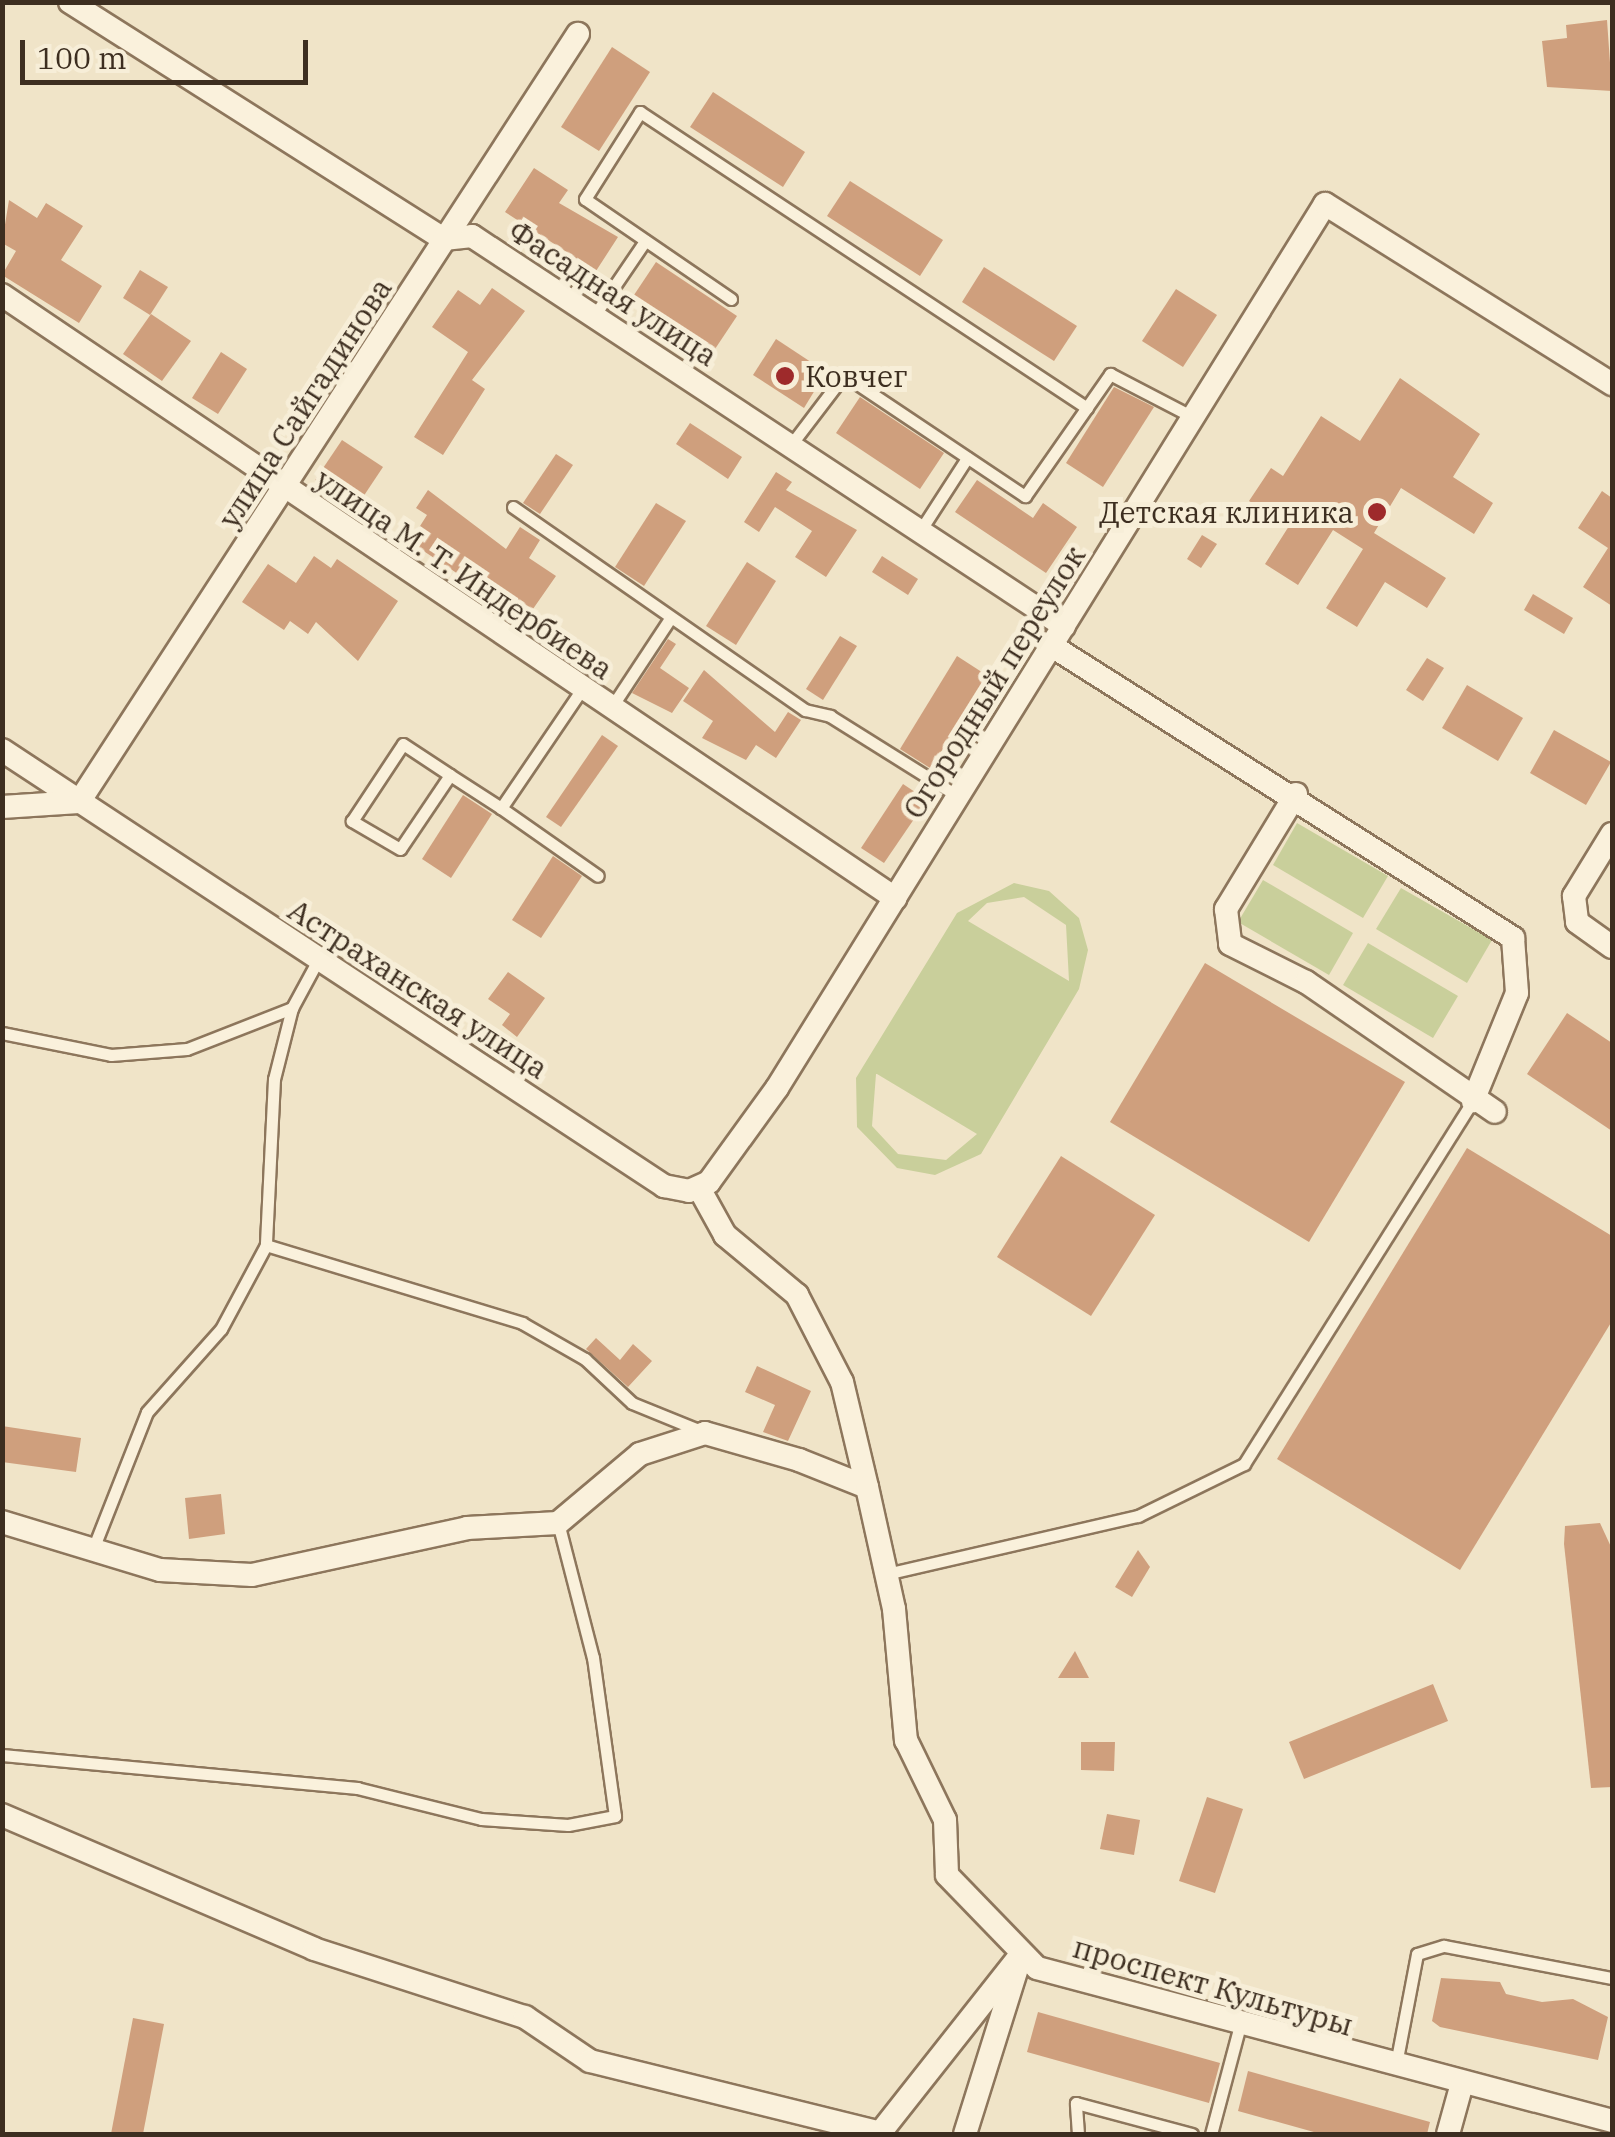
<!DOCTYPE html>
<meta charset="utf-8">
<style>
body{margin:0}
#map{position:relative;width:1615px;height:2137px;overflow:hidden;background:#f0e4c8;font-family:"IBM Plex Serif",serif}
div>[style]{position:absolute}
[style*='--x']{left:calc(var(--x)*1px);top:calc(var(--y)*1px);width:calc(var(--w)*1px);rotate:calc(var(--a)*1deg)}
.green>*{inset:0;background:#c9cf9b}
.building>*{inset:0;background:#cf9f7d}
.roads{filter:drop-shadow(2px 0 #8d765c) drop-shadow(-2px 0 #8d765c) drop-shadow(0 2px #8d765c) drop-shadow(0 -2px #8d765c)}
.service>*{height:11px;margin:-5.5px;padding:0 5.5px;transform-origin:5.5px;border-radius:5.5px;background:#faf1dc}
.minor>*{height:22px;margin:-11px;padding:0 11px;transform-origin:11px;border-radius:11px;background:#faf1dc}
.dots>*{width:28px;height:28px;translate:-50% -50%;box-sizing:border-box;border:5px solid #f7eed8;border-radius:50%}
span{translate:-50% -50%;white-space:nowrap;text-align:center;line-height:1.15;-webkit-text-stroke:10px #f7eed8;paint-order:stroke}
.street-label{font-size:30px;color:#3d2e20}
.poi-label{font-size:30px;color:#3d2e20}
.left{translate:0 -50%;text-align:left}
.right{translate:-100% -50%;text-align:right}
.frame{position:absolute;inset:0;border:5px solid #3d2e20;pointer-events:none}
.scale{position:absolute;left:20px;top:40px;width:288px;height:45px;box-sizing:border-box;border:5px solid #3d2e20;border-top:0;padding-left:12px;font-size:30px;line-height:35px;white-space:nowrap;color:#3d2e20;-webkit-text-stroke:8px #f7eed8;paint-order:stroke}
</style>
<div id="map">
<div class="green">
<div style="clip-path:polygon(1297px 823px,1388px 876px,1363px 918px,1273px 865px)"></div>
<div style="clip-path:polygon(1263px 880px,1353px 933px,1329px 975px,1238px 922px)"></div>
<div style="clip-path:polygon(evenodd,1014px 883px,1049px 891px,1079px 918px,1088px 950px,1079px 989px,981px 1154px,935px 1175px,897px 1168px,857px 1127px,856px 1078px,957px 913px,1014px 883px,1024px 897px,1066px 925px,1069px 981px,968px 921px,987px 903px,1024px 897px,1014px 883px,876px 1074px,877px 1074px,977px 1134px,946px 1160px,898px 1154px,872px 1126px,876px 1074px)"></div>
<div style="clip-path:polygon(1401px 888px,1492px 940px,1467px 983px,1376px 929px)"></div>
<div style="clip-path:polygon(1368px 943px,1458px 996px,1433px 1038px,1343px 985px)"></div>
</div>
<div class="building">
<div style="clip-path:polygon(1607px 20px,1612px 91px,1547px 87px,1542px 41px,1567px 38px,1566px 25px)"></div>
<div style="clip-path:polygon(612px 47px,650px 72px,599px 151px,561px 127px)"></div>
<div style="clip-path:polygon(713px 92px,805px 152px,783px 187px,690px 127px)"></div>
<div style="clip-path:polygon(534px 168px,568px 190px,559px 203px,618px 237px,596px 271px,505px 212px)"></div>
<div style="clip-path:polygon(850px 181px,943px 240px,920px 276px,827px 216px)"></div>
<div style="clip-path:polygon(9px 200px,37px 218px,46px 203px,83px 226px,61px 260px,102px 286px,79px 323px,2px 275px,16px 251px,2px 243px)"></div>
<div style="clip-path:polygon(656px 262px,737px 316px,713px 352px,632px 298px)"></div>
<div style="clip-path:polygon(984px 267px,1077px 326px,1054px 361px,962px 302px)"></div>
<div style="clip-path:polygon(140px 270px,168px 287px,150px 315px,123px 298px)"></div>
<div style="clip-path:polygon(492px 288px,525px 311px,472px 380px,485px 389px,443px 455px,414px 437px,468px 352px,432px 327px,458px 290px,480px 305px)"></div>
<div style="clip-path:polygon(1176px 289px,1217px 315px,1183px 367px,1142px 341px)"></div>
<div style="clip-path:polygon(151px 314px,191px 341px,162px 381px,123px 354px)"></div>
<div style="clip-path:polygon(776px 339px,826px 372px,804px 408px,753px 375px)"></div>
<div style="clip-path:polygon(221px 352px,247px 369px,218px 414px,192px 398px)"></div>
<div style="clip-path:polygon(1400px 378px,1480px 434px,1453px 477px,1493px 503px,1474px 534px,1401px 488px,1374px 533px,1446px 578px,1427px 608px,1385px 582px,1357px 627px,1326px 608px,1363px 549px,1333px 530px,1298px 585px,1265px 564px,1289px 526px,1249px 501px,1271px 468px,1283px 476px,1321px 416px,1360px 441px)"></div>
<div style="clip-path:polygon(1114px 387px,1154px 407px,1103px 487px,1066px 463px)"></div>
<div style="clip-path:polygon(860px 397px,944px 453px,920px 489px,836px 433px)"></div>
<div style="clip-path:polygon(690px 423px,742px 457px,728px 479px,676px 444px)"></div>
<div style="clip-path:polygon(342px 440px,383px 467px,359px 503px,315px 480px)"></div>
<div style="clip-path:polygon(556px 454px,573px 465px,540px 514px,523px 503px)"></div>
<div style="clip-path:polygon(776px 472px,792px 482px,786px 490px,857px 530px,826px 577px,795px 557px,812px 531px,775px 507px,759px 532px,744px 522px)"></div>
<div style="clip-path:polygon(977px 480px,1033px 518px,1043px 503px,1077px 527px,1046px 573px,955px 512px)"></div>
<div style="clip-path:polygon(428px 490px,506px 549px,520px 527px,540px 540px,529px 558px,556px 576px,526px 619px,410px 542px,427px 515px,416px 508px)"></div>
<div style="clip-path:polygon(1602px 491px,1612px 498px,1612px 606px,1583px 587px,1608px 548px,1578px 528px)"></div>
<div style="clip-path:polygon(656px 503px,686px 521px,644px 586px,615px 567px)"></div>
<div style="clip-path:polygon(1202px 535px,1217px 544px,1201px 568px,1187px 559px)"></div>
<div style="clip-path:polygon(314px 556px,331px 568px,337px 559px,398px 601px,358px 661px,316px 622px,308px 634px,290px 621px,284px 630px,242px 602px,268px 564px,296px 583px)"></div>
<div style="clip-path:polygon(882px 556px,918px 579px,908px 595px,872px 572px)"></div>
<div style="clip-path:polygon(747px 562px,776px 581px,736px 645px,706px 626px)"></div>
<div style="clip-path:polygon(1533px 594px,1573px 618px,1564px 634px,1524px 610px)"></div>
<div style="clip-path:polygon(840px 636px,857px 646px,823px 700px,806px 689px)"></div>
<div style="clip-path:polygon(668px 639px,676px 644px,660px 668px,689px 688px,672px 713px,632px 693px)"></div>
<div style="clip-path:polygon(957px 656px,991px 678px,930px 768px,900px 749px)"></div>
<div style="clip-path:polygon(1427px 658px,1444px 668px,1423px 701px,1406px 690px)"></div>
<div style="clip-path:polygon(704px 670px,775px 732px,788px 712px,801px 720px,776px 758px,756px 745px,746px 760px,702px 738px,713px 721px,683px 701px)"></div>
<div style="clip-path:polygon(1467px 685px,1523px 718px,1498px 761px,1442px 728px)"></div>
<div style="clip-path:polygon(1554px 730px,1611px 762px,1586px 805px,1530px 773px)"></div>
<div style="clip-path:polygon(602px 735px,618px 746px,561px 827px,546px 817px)"></div>
<div style="clip-path:polygon(903px 784px,927px 800px,884px 863px,861px 848px)"></div>
<div style="clip-path:polygon(463px 795px,492px 814px,451px 878px,422px 859px)"></div>
<div style="clip-path:polygon(553px 856px,582px 876px,541px 938px,512px 920px)"></div>
<div style="clip-path:polygon(1205px 963px,1405px 1082px,1309px 1242px,1110px 1122px)"></div>
<div style="clip-path:polygon(508px 972px,545px 998px,517px 1037px,502px 1025px,510px 1014px,488px 999px)"></div>
<div style="clip-path:polygon(1567px 1013px,1612px 1043px,1612px 1131px,1527px 1074px)"></div>
<div style="clip-path:polygon(1467px 1148px,1612px 1236px,1612px 1321px,1460px 1570px,1277px 1459px)"></div>
<div style="clip-path:polygon(1061px 1156px,1155px 1215px,1091px 1316px,997px 1257px)"></div>
<div style="clip-path:polygon(596px 1338px,620px 1360px,633px 1344px,652px 1361px,628px 1387px,586px 1349px)"></div>
<div style="clip-path:polygon(757px 1366px,811px 1391px,788px 1441px,763px 1432px,775px 1405px,745px 1392px)"></div>
<div style="clip-path:polygon(2px 1426px,81px 1438px,76px 1472px,2px 1462px)"></div>
<div style="clip-path:polygon(221px 1494px,225px 1534px,189px 1539px,185px 1498px)"></div>
<div style="clip-path:polygon(1600px 1523px,1612px 1549px,1612px 1787px,1591px 1788px,1564px 1544px,1565px 1526px)"></div>
<div style="clip-path:polygon(1138px 1550px,1150px 1567px,1132px 1597px,1115px 1587px)"></div>
<div style="clip-path:polygon(1075px 1651px,1089px 1678px,1058px 1678px)"></div>
<div style="clip-path:polygon(1433px 1684px,1448px 1721px,1304px 1779px,1289px 1742px)"></div>
<div style="clip-path:polygon(1081px 1742px,1115px 1742px,1114px 1771px,1081px 1770px)"></div>
<div style="clip-path:polygon(1207px 1797px,1243px 1809px,1215px 1893px,1179px 1881px)"></div>
<div style="clip-path:polygon(1107px 1814px,1140px 1820px,1134px 1855px,1100px 1849px)"></div>
<div style="clip-path:polygon(1441px 1978px,1500px 1982px,1506px 1994px,1542px 2002px,1573px 1999px,1608px 2017px,1598px 2060px,1440px 2027px,1432px 2021px)"></div>
<div style="clip-path:polygon(1038px 2012px,1220px 2063px,1209px 2103px,1027px 2052px)"></div>
<div style="clip-path:polygon(133px 2018px,164px 2024px,143px 2134px,111px 2134px)"></div>
<div style="clip-path:polygon(1248px 2071px,1430px 2122px,1427px 2134px,1321px 2134px,1238px 2111px)"></div>
</div>
<div class="roads">
<div class="service">
<div style="--x:731;--y:299;--w:177;--a:-145.6"></div>
<div style="--x:585;--y:199;--w:103;--a:-57.7"></div>
<div style="--x:640;--y:112;--w:536;--a:33.51"></div>
<div style="--x:594;--y:316;--w:91;--a:-55.8"></div>
<div style="--x:790;--y:446;--w:89;--a:-52.7"></div>
<div style="--x:844;--y:375;--w:218;--a:33.8"></div>
<div style="--x:1025;--y:496;--w:149;--a:-55.1"></div>
<div style="--x:1110;--y:374;--w:93;--a:27.4"></div>
<div style="--x:513;--y:507;--w:356;--a:34.8"></div>
<div style="--x:805;--y:710;--w:26;--a:13"></div>
<div style="--x:830;--y:716;--w:152;--a:32.1"></div>
<div style="--x:920;--y:531;--w:87;--a:-57.2"></div>
<div style="--x:582;--y:689;--w:144;--a:124.2"></div>
<div style="--x:501;--y:808;--w:118;--a:35"></div>
<div style="--x:611;--y:708;--w:105;--a:-56.6"></div>
<div style="--x:450;--y:775;--w:89;--a:124"></div>
<div style="--x:400;--y:849;--w:56;--a:-149.7"></div>
<div style="--x:352;--y:821;--w:92;--a:-56.5"></div>
<div style="--x:403;--y:744;--w:56;--a:33.4"></div>
<div style="--x:450;--y:775;--w:61;--a:32.9"></div>
<div style="--x:318;--y:960;--w:55;--a:118.4"></div>
<div style="--x:292;--y:1008;--w:73;--a:104.2"></div>
<div style="--x:274;--y:1079;--w:166;--a:92.8"></div>
<div style="--x:266;--y:1245;--w:268;--a:16.9"></div>
<div style="--x:522;--y:1323;--w:73;--a:29.7"></div>
<div style="--x:585;--y:1359;--w:64;--a:43.1"></div>
<div style="--x:632;--y:1403;--w:74;--a:22.1"></div>
<div style="--x:2;--y:1033;--w:111;--a:11.4"></div>
<div style="--x:111;--y:1055;--w:76;--a:-4.5"></div>
<div style="--x:187;--y:1049;--w:113;--a:-21.3"></div>
<div style="--x:93;--y:1549;--w:147;--a:-68.5"></div>
<div style="--x:147;--y:1412;--w:111;--a:-48.3"></div>
<div style="--x:221;--y:1329;--w:95;--a:-61.8"></div>
<div style="--x:886;--y:1574;--w:259;--a:-13"></div>
<div style="--x:1138;--y:1516;--w:118;--a:-26.1"></div>
<div style="--x:1244;--y:1464;--w:429;--a:-57.8"></div>
<div style="--x:2;--y:1755;--w:357;--a:5.3"></div>
<div style="--x:357;--y:1788;--w:128;--a:14"></div>
<div style="--x:481;--y:1819;--w:87;--a:3.9"></div>
<div style="--x:568;--y:1825;--w:48;--a:-10.8"></div>
<div style="--x:615;--y:1816;--w:160;--a:-97.9"></div>
<div style="--x:593;--y:1658;--w:139;--a:-104.5"></div>
<div style="--x:1396;--y:2064;--w:112;--a:-79.2"></div>
<div style="--x:1417;--y:1954;--w:28;--a:-17"></div>
<div style="--x:1444;--y:1946;--w:171;--a:10.8"></div>
<div style="--x:1078;--y:2134;--w:31;--a:-94"></div>
<div style="--x:1076;--y:2103;--w:120;--a:15"></div>
<div style="--x:1211;--y:2134;--w:113;--a:-75.1"></div>
</div>
<div class="minor">
<div style="--x:70;--y:2;--w:443;--a:32.4"></div>
<div style="--x:444;--y:239;--w:28;--a:-6"></div>
<div style="--x:472;--y:236;--w:709;--a:33.38"></div>
<div style="--x:2;--y:295;--w:1078;--a:34.03"></div>
<div style="--x:1052;--y:646;--w:546;--a:32.35"></div>
<div style="--x:1513;--y:938;--w:55;--a:85.8"></div>
<div style="--x:1517;--y:993;--w:117;--a:112.2"></div>
<div style="--x:2;--y:750;--w:793;--a:33.37"></div>
<div style="--x:664;--y:1186;--w:25;--a:11"></div>
<div style="--x:689;--y:1191;--w:22;--a:-24"></div>
<div style="--x:709;--y:1182;--w:116;--a:-54.1"></div>
<div style="--x:777;--y:1088;--w:1040;--a:-58.2"></div>
<div style="--x:1325;--y:204;--w:339;--a:32.1"></div>
<div style="--x:1296;--y:794;--w:135;--a:121.3"></div>
<div style="--x:1226;--y:909;--w:35;--a:83"></div>
<div style="--x:1230;--y:944;--w:85;--a:26.6"></div>
<div style="--x:1306;--y:982;--w:229;--a:34.5"></div>
<div style="--x:2;--y:807;--w:77;--a:-3.7"></div>
<div style="--x:79;--y:802;--w:916;--a:-56.99"></div>
<div style="--x:1612;--y:834;--w:73;--a:121.5"></div>
<div style="--x:1574;--y:896;--w:26;--a:83"></div>
<div style="--x:1577;--y:922;--w:43;--a:35.5"></div>
<div style="--x:699;--y:1188;--w:54;--a:61"></div>
<div style="--x:725;--y:1235;--w:94;--a:39.8"></div>
<div style="--x:797;--y:1295;--w:98;--a:62.7"></div>
<div style="--x:842;--y:1382;--w:108;--a:76.6"></div>
<div style="--x:2;--y:1522;--w:165;--a:16.9"></div>
<div style="--x:160;--y:1570;--w:92;--a:3.1"></div>
<div style="--x:252;--y:1575;--w:220;--a:-12.3"></div>
<div style="--x:467;--y:1528;--w:91;--a:-3.1"></div>
<div style="--x:558;--y:1523;--w:107;--a:-40.1"></div>
<div style="--x:640;--y:1454;--w:68;--a:-17.9"></div>
<div style="--x:705;--y:1433;--w:98;--a:16"></div>
<div style="--x:799;--y:1460;--w:73;--a:21.7"></div>
<div style="--x:867;--y:1487;--w:125;--a:77.5"></div>
<div style="--x:894;--y:1609;--w:132;--a:84.8"></div>
<div style="--x:906;--y:1740;--w:89;--a:64"></div>
<div style="--x:945;--y:1820;--w:55;--a:87.9"></div>
<div style="--x:947;--y:1875;--w:129;--a:45.9"></div>
<div style="--x:1037;--y:1968;--w:595;--a:14.9"></div>
<div style="--x:2;--y:1815;--w:340;--a:23.2"></div>
<div style="--x:314;--y:1949;--w:222;--a:17.9"></div>
<div style="--x:525;--y:2017;--w:78;--a:34.1"></div>
<div style="--x:590;--y:2061;--w:299;--a:13.9"></div>
<div style="--x:880;--y:2133;--w:229;--a:-51.7"></div>
<div style="--x:965;--y:2134;--w:177;--a:-72.6"></div>
<div style="--x:1448;--y:2134;--w:49;--a:-74.5"></div>
</div>
</div>
<div class="dots">
<div style="left:785px;top:376px;background:#9e2a2b"></div>
<div style="left:1377px;top:512px;background:#9e2a2b"></div>
</div>
<div class="street-label">
<span style="left:613px;top:293px;rotate:33deg">Фасадная улица</span>
<span style="left:305px;top:403px;rotate:-57deg">улица Сайгадинова</span>
<span style="left:464px;top:574px;rotate:34deg">улица М. Т. Индербиева</span>
<span style="left:994px;top:682px;rotate:-58deg">Огородный переулок</span>
<span style="left:418px;top:989px;rotate:33deg">Астраханская улица</span>
<span style="left:1213px;top:1986px;rotate:16deg">проспект Культуры</span>
</div>
<div class="poi-label">
<span class="left" style="left:805px;top:376px">Ковчег</span>
<span class="right" style="left:1354px;top:512px">Детская клиника</span>
</div>
<div class="frame"></div>
<div class="scale">100 m</div>
</div>
